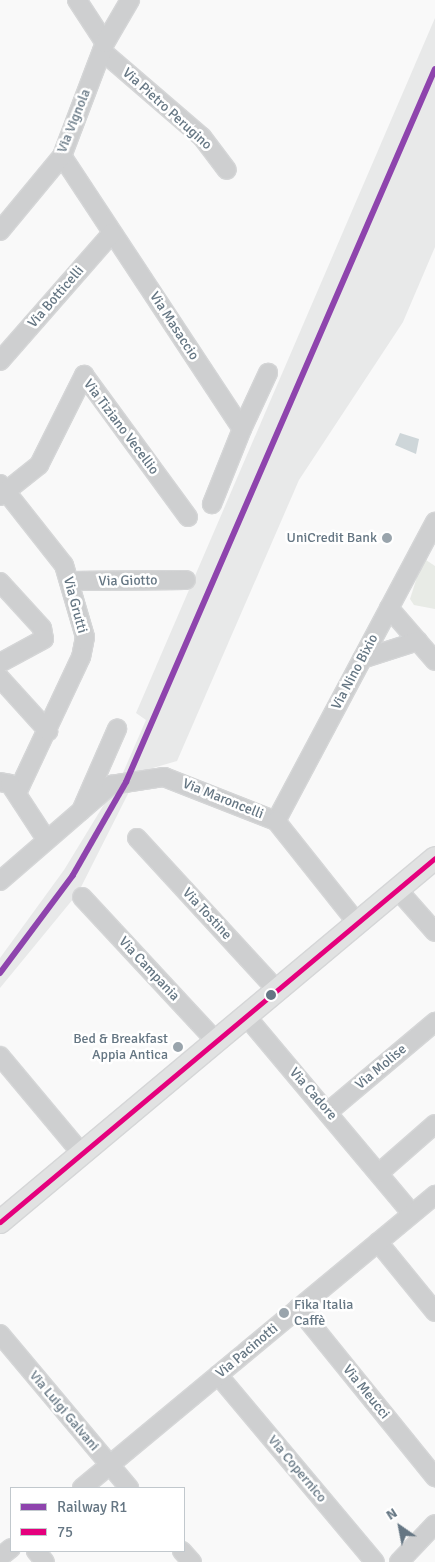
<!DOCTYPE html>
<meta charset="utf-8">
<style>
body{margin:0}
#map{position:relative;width:435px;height:1562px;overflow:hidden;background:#f9f9f9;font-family:Signika,sans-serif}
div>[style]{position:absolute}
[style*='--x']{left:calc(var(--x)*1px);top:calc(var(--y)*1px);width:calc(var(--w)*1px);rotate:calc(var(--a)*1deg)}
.built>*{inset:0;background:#e8e9e9}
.green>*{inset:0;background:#e8ebe6}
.water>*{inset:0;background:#ced6d9}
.roads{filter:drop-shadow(1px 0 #d5d6d7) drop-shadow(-1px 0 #d5d6d7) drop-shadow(0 1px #d5d6d7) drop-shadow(0 -1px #d5d6d7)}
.minor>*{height:18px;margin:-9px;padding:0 9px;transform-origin:9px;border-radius:9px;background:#cecfd0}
.major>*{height:22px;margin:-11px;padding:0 11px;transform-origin:11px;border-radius:11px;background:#e1e2e2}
.bus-1>*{height:5px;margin:-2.5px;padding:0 2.5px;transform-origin:2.5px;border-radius:2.5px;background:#e5007d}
.rail-1>*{height:6px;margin:-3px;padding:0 3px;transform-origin:3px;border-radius:3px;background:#8e44ad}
.dots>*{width:14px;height:14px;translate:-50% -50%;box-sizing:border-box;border:2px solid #fff;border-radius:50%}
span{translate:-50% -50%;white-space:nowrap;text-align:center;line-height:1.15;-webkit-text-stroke:5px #fff;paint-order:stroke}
.street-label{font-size:14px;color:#657683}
.poi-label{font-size:14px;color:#657683}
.right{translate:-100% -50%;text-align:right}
.left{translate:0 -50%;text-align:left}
.legend{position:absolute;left:10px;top:1487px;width:175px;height:65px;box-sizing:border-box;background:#fff;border:1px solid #c1c8cd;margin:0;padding:6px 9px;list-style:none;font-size:15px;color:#657683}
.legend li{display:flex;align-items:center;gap:10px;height:25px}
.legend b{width:25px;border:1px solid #c1c8cd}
.north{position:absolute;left:375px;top:1502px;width:50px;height:50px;-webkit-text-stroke:4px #fff;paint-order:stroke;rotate:327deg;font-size:14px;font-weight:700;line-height:20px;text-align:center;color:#657683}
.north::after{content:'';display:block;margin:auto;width:18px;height:22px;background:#657683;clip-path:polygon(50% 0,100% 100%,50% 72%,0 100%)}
</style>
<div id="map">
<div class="built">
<div style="clip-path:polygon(435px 18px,435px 247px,403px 322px,299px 480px,177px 761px,139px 772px,78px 893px,0 988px,0 958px,64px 870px,122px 775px,146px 720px,136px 713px)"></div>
</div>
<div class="green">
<div style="clip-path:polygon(423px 558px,435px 566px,435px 609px,414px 605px,410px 599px)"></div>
</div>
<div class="water">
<div style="clip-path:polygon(400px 433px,419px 439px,416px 454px,395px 445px)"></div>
</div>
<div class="roads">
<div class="minor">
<div style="--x:77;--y:0;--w:51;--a:56.9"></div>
<div style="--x:102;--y:51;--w:132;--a:40.7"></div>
<div style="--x:202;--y:137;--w:41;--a:52.9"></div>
<div style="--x:62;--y:156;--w:327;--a:56.6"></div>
<div style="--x:242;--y:429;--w:81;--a:111.8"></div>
<div style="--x:0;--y:231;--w:97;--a:-50.4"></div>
<div style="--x:62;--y:156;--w:121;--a:-69.2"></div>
<div style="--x:105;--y:43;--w:50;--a:-59.8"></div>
<div style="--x:0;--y:361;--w:170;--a:-48.8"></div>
<div style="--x:242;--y:429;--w:62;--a:-65.1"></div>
<div style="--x:0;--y:484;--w:103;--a:51.7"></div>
<div style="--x:64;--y:565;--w:75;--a:73.7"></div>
<div style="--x:85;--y:637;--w:20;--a:101"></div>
<div style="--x:81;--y:657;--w:150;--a:115.2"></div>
<div style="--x:0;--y:496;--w:50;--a:-38.5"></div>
<div style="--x:39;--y:465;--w:101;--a:-63.4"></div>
<div style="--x:84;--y:375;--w:176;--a:53.8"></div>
<div style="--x:70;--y:581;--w:116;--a:-0.5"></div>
<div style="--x:0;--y:582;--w:62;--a:47.6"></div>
<div style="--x:42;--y:628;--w:11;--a:80"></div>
<div style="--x:44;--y:639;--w:50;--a:151.4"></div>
<div style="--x:389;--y:608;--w:70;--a:49"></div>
<div style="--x:362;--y:659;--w:59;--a:-17.8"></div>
<div style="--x:0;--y:678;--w:72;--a:47.8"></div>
<div style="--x:0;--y:782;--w:10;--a:11"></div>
<div style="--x:10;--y:784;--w:66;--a:56.8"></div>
<div style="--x:81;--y:811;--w:90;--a:-66.3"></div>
<div style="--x:276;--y:821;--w:339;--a:-62"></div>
<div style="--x:137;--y:838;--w:207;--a:47.4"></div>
<div style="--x:0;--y:881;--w:147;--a:-40.9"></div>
<div style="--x:111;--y:785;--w:54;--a:-8.6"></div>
<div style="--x:164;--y:777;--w:120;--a:21.4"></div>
<div style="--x:276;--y:821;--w:130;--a:51.5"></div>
<div style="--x:397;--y:889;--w:57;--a:48.5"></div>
<div style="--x:82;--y:897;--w:197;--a:47.1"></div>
<div style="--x:246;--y:1016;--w:258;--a:50"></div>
<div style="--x:0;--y:1056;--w:128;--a:50.1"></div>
<div style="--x:328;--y:1112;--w:140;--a:-40.1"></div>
<div style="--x:379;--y:1173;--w:74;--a:-41.2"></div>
<div style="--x:378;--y:1242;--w:90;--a:50.8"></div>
<div style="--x:298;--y:1308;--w:218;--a:51"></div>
<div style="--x:0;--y:1334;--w:201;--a:50"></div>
<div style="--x:218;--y:1375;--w:244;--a:50"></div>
<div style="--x:82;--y:1488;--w:459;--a:-39.7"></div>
<div style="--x:36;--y:1551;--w:14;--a:51"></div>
<div style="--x:182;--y:1551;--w:15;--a:48"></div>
<div style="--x:0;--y:1557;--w:14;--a:-39"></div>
<div style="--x:399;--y:1562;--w:52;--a:-46.5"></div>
</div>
<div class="major">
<div style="--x:0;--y:1222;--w:567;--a:-39.92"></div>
</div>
</div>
<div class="bus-1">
<div style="--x:0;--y:1222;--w:567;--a:-39.92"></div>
</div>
<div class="rail-1">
<div style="--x:0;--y:973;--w:122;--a:-53.3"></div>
<div style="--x:73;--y:875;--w:107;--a:-60.3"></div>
<div style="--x:126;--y:782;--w:777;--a:-66.57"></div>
</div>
<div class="dots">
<div style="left:387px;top:538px;background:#99a4ac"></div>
<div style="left:271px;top:995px;background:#657683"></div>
<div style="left:178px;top:1047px;background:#99a4ac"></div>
<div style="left:284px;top:1313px;background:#99a4ac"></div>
</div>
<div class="street-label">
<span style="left:167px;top:109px;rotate:42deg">Via Pietro Perugino</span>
<span style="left:74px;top:121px;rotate:-68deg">Via Vignola</span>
<span style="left:56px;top:297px;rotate:-49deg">Via Botticelli</span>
<span style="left:174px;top:326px;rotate:57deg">Via Masaccio</span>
<span style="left:121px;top:427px;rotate:53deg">Via Tiziano Vecellio</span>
<span style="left:128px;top:581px;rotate:-1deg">Via Giotto</span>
<span style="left:75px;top:605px;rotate:75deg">Via Grutti</span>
<span style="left:355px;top:672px;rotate:-62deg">Via Nino Bixio</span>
<span style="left:223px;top:799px;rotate:22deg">Via Maroncelli</span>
<span style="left:207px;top:914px;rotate:47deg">Via Tostine</span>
<span style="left:149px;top:969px;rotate:47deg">Via Campania</span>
<span style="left:381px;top:1067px;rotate:-40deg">Via Molise</span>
<span style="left:313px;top:1094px;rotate:49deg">Via Cadore</span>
<span style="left:247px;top:1351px;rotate:-40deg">Via Pacinotti</span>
<span style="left:366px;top:1392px;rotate:51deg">Via Meucci</span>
<span style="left:64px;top:1411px;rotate:50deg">Via Luigi Galvani</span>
<span style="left:297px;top:1469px;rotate:50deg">Via Copernico</span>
</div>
<div class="poi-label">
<span class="right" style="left:377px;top:538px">UniCredit Bank</span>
<span class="right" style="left:168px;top:1047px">Bed &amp; Breakfast<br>Appia Antica</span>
<span class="left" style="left:294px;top:1313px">Fika Italia<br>Caffè</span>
</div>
<ul class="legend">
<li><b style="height:6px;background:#8e44ad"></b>Railway R1</li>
<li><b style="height:6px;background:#e5007d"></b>75</li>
</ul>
<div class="north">N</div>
</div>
